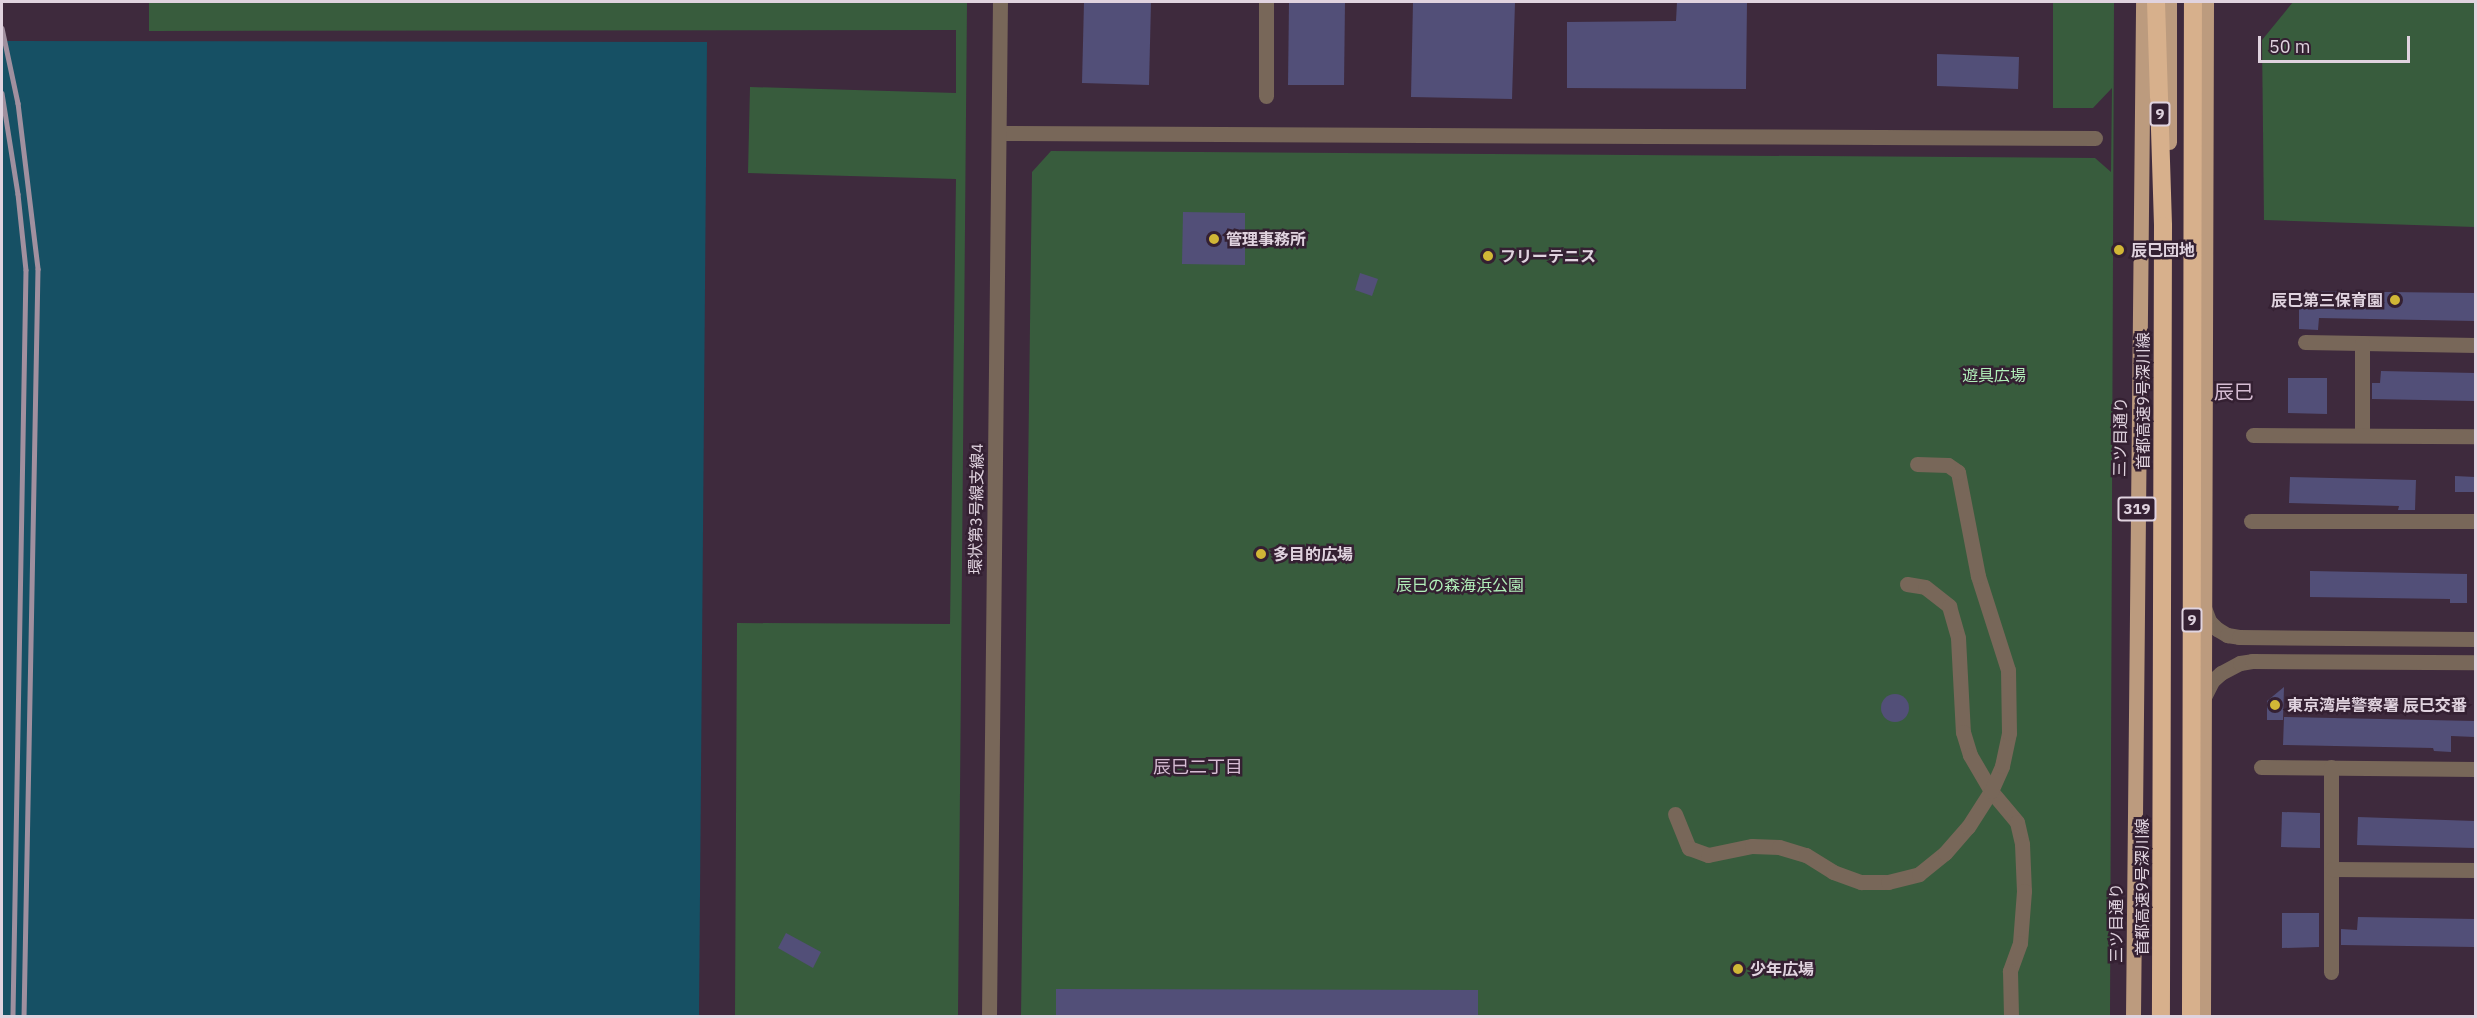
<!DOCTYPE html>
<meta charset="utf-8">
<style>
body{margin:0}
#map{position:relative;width:2477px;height:1018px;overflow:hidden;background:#3e2a3d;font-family:"IBM Plex Sans","Noto Sans JP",sans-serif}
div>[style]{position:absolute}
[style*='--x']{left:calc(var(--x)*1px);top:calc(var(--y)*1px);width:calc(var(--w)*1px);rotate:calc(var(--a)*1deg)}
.green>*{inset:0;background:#385c3d}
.water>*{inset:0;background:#165064}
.building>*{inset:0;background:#524f78}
.round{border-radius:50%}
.minor>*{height:15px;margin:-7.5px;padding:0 7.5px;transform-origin:7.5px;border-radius:7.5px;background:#786759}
.major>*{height:15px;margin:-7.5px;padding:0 7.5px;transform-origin:7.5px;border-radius:7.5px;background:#bc9b7e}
.highway>*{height:18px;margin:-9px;padding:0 9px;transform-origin:9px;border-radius:9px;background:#d7b08c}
.rail>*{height:4.5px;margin:-2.25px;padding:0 2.25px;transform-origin:2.25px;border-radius:2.25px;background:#a0909f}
.dots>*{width:16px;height:16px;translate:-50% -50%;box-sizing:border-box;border:3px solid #342032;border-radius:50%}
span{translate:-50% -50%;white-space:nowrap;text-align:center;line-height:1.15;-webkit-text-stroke:5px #342032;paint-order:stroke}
.shield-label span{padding:2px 4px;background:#342032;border:2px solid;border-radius:4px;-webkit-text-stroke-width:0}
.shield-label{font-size:15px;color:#e0d3df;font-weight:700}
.poi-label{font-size:16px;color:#e0d3df;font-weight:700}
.left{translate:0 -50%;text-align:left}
.right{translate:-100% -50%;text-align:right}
.park-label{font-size:16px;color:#b1efb9}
.street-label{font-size:16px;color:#e0d3df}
.neighbourhood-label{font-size:18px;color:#d6bcd3}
.quarter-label{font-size:20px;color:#d6bcd3}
.frame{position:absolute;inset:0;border:3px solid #e0d3df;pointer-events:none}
.scale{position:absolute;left:2258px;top:36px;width:152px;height:27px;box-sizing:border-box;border:3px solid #e0d3df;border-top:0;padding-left:8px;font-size:18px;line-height:21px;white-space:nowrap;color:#e0d3df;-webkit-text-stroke:4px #342032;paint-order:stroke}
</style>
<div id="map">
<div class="green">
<div style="clip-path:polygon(149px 2px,967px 2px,958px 1016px,735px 1016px,737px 623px,950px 624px,956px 179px,748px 173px,750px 87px,956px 93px,956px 30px,149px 31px)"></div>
<div style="clip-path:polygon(2053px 2px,2114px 2px,2110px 1016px,1021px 1016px,1032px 172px,1051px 151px,2095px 158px,2111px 172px,2112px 88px,2093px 108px,2053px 108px)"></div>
<div style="clip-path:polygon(2293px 2px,2475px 2px,2475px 227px,2264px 220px,2262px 40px)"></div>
</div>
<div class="water">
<div style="clip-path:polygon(2px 41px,707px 42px,699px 1016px,2px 1016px)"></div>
</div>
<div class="building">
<div style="clip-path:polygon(1084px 2px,1151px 2px,1149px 85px,1082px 83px)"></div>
<div style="clip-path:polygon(1289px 2px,1345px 2px,1344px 85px,1288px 85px)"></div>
<div style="clip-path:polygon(1413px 2px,1515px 2px,1512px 99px,1411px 97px)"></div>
<div style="clip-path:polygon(1677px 2px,1747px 2px,1746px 89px,1567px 88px,1567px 22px,1676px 21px)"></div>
<div style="clip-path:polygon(1937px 54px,2019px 57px,2018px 89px,1937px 86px)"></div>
<div style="clip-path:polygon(1183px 212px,1245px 213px,1245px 265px,1182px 264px)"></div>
<div style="clip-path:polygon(1360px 273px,1378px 279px,1372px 296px,1355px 290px)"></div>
<div style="clip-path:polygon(2299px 291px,2475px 293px,2475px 321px,2319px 318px,2318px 330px,2299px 329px)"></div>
<div style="clip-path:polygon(2381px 371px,2475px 373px,2475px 401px,2372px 399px,2372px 383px,2380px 383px)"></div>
<div style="clip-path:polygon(2288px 378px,2327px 378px,2327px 414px,2288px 413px)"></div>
<div style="clip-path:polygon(2455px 476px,2475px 477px,2475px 492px,2455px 492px)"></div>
<div style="clip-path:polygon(2290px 477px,2416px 480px,2415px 510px,2398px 510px,2399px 506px,2289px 503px)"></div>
<div style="clip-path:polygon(2310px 571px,2467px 574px,2467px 603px,2450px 603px,2450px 599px,2310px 597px)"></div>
<div style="clip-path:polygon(2284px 687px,2283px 720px,2267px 720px,2267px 701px)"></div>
<div class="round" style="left:1881px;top:694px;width:28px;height:28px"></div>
<div style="clip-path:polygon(2284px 717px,2475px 721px,2475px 737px,2451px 736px,2451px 752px,2434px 751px,2433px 748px,2283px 745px)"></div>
<div style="clip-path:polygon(2282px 812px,2320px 813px,2320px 848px,2281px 847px)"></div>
<div style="clip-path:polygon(2358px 817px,2475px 821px,2475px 848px,2357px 845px)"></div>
<div style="clip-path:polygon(2282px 913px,2319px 913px,2319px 947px,2282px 948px)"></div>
<div style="clip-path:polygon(2358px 917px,2475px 919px,2475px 947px,2341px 945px,2341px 929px,2357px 930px)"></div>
<div style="clip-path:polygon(786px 933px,821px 952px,813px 968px,778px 948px)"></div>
<div style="clip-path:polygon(1056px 989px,1478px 990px,1478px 1017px,1056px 1017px)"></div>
</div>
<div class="minor">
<div style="--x:1266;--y:96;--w:94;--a:-90"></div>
<div style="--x:999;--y:133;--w:1096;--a:0.26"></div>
<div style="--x:2305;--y:342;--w:171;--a:1"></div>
<div style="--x:2362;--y:343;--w:92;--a:90"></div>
<div style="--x:2253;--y:435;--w:223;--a:0.3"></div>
<div style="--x:2251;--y:521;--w:225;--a:0"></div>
<div style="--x:1907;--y:584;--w:18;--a:9"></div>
<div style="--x:1925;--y:587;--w:31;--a:38"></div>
<div style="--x:1949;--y:606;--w:33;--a:74"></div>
<div style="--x:1958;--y:638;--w:94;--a:87"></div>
<div style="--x:1963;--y:732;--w:24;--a:73"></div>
<div style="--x:1970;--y:755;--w:42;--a:59.7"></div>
<div style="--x:1991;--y:791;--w:40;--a:50"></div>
<div style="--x:2017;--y:822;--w:23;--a:77"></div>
<div style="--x:2022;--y:844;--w:47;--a:87.6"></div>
<div style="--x:2024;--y:891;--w:52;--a:94.4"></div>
<div style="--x:2020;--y:943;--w:30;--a:110"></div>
<div style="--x:2010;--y:971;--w:45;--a:88.7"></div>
<div style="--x:2203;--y:605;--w:17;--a:69"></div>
<div style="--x:2209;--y:621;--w:11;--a:45"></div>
<div style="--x:2217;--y:629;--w:12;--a:31"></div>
<div style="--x:2227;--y:635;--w:12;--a:9"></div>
<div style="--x:2239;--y:637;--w:237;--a:0.5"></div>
<div style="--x:2204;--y:697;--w:18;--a:-63"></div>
<div style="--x:2212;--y:681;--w:12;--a:-42"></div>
<div style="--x:2221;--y:673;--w:21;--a:-28"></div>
<div style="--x:2240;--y:663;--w:12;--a:-9"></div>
<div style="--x:2252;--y:661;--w:224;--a:0.3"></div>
<div style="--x:2261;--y:767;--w:215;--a:0.5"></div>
<div style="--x:2331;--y:767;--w:205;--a:90"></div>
<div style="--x:1675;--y:814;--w:37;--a:68"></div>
<div style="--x:1689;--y:848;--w:20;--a:20"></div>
<div style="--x:1708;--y:855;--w:45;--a:-11.6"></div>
<div style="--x:1752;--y:846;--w:27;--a:2"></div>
<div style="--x:1779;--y:847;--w:28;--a:17"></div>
<div style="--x:1806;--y:855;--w:32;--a:32"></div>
<div style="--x:1833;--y:872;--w:30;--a:20"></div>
<div style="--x:1861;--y:882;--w:27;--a:0"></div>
<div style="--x:1888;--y:882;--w:32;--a:-14"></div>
<div style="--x:1919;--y:874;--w:33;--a:-39"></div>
<div style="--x:1945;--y:853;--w:35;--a:-49"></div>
<div style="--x:1968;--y:827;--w:43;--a:-57.4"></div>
<div style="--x:1991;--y:791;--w:27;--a:-66"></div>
<div style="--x:2002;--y:766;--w:34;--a:-78"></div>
<div style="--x:2009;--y:733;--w:63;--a:-90.9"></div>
<div style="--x:2008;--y:670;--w:99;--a:-107.7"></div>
<div style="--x:1978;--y:576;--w:106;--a:-100.9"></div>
<div style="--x:1958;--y:472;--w:12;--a:-145"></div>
<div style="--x:1948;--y:465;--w:31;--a:-178"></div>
<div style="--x:2332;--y:869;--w:144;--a:0.4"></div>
<div style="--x:989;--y:1016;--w:1014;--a:-89.38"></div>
</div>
<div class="major">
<div style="--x:2169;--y:2;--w:140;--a:90"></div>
<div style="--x:2133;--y:1016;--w:1014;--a:-89.43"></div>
<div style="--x:2203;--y:1016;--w:1014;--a:-89.83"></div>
</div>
<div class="highway">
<div style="--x:2156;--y:2;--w:224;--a:88.2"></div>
<div style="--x:2163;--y:226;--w:790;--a:90.15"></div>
<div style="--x:2191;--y:1016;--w:1014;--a:-89.89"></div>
</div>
<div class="rail">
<div style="--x:2;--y:28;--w:77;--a:78"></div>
<div style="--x:18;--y:103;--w:167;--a:83.1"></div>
<div style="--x:38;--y:269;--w:747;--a:91.07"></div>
<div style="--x:2;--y:93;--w:102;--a:81"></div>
<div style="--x:18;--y:194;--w:76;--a:84"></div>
<div style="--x:26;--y:270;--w:746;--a:91"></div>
</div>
<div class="dots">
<div style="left:1214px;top:239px;background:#d1b736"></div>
<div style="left:2119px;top:250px;background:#d1b736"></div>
<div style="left:1488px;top:256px;background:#d1b736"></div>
<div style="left:2395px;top:300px;background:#d1b736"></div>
<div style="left:1261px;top:554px;background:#d1b736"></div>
<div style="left:2275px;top:705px;background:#d1b736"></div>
<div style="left:1738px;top:969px;background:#d1b736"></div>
</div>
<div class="shield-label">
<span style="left:2160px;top:114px">9</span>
<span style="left:2137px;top:509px">319</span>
<span style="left:2192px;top:620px">9</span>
</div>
<div class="poi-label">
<span class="left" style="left:1226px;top:239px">管理事務所</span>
<span class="left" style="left:2131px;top:250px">辰巳団地</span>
<span class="left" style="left:1500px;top:256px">フリーテニス</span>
<span class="right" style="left:2383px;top:300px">辰巳第三保育園</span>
<span class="left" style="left:1273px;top:554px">多目的広場</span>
<span class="left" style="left:2287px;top:705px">東京湾岸警察署 辰巳交番</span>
<span class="left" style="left:1750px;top:969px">少年広場</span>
</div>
<div class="park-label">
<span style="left:1994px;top:375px">遊具広場</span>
<span style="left:1460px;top:585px">辰巳の森海浜公園</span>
</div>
<div class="street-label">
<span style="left:2143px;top:401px;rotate:-90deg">首都高速9号深川線</span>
<span style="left:2120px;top:437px;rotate:-89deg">三ツ目通り</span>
<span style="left:976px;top:509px;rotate:-89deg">環状第3号線支線4</span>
<span style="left:2142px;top:887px;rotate:-90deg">首都高速9号深川線</span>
<span style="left:2116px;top:923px;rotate:-90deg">三ツ目通り</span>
</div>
<div class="neighbourhood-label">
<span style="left:1198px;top:767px">辰巳二丁目</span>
</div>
<div class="quarter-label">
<span style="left:2234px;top:391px">辰巳</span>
</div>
<div class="frame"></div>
<div class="scale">50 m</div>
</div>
